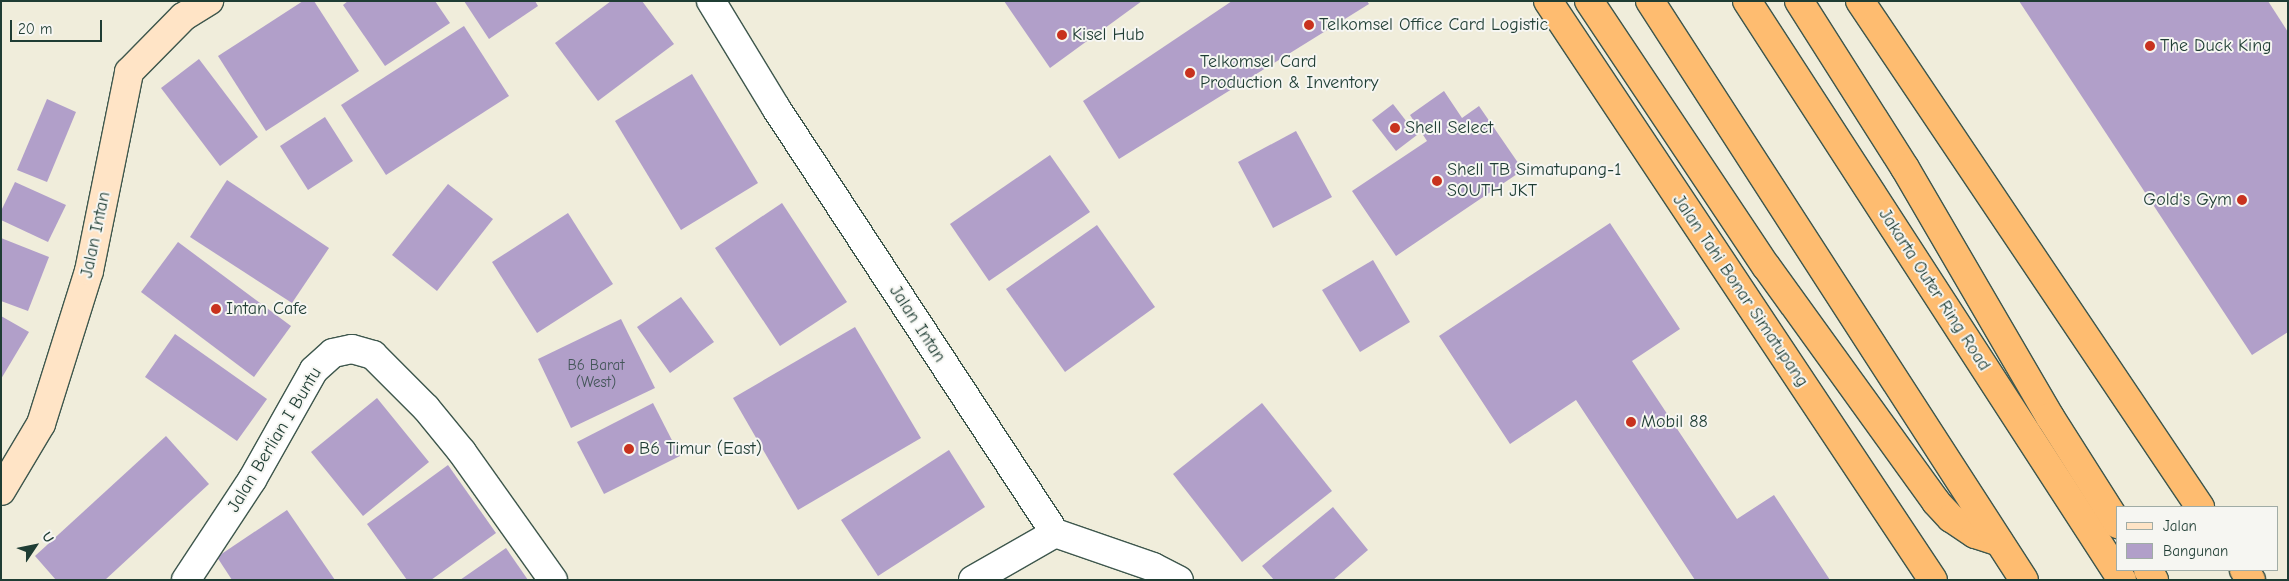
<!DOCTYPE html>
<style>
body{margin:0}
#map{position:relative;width:2289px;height:581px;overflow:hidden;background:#f0eddb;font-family:"Comic Neue",sans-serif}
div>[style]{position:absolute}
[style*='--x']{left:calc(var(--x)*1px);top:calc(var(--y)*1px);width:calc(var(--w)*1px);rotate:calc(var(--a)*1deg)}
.building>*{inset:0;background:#b19fc9}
.roads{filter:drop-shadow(1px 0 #3e574d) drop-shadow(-1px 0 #3e574d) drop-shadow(0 1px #3e574d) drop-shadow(0 -1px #3e574d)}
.street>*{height:28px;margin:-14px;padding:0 14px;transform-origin:14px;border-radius:14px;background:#fff}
.secondary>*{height:28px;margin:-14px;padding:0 14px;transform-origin:14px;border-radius:14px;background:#ffe4c6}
.highway>*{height:28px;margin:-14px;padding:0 14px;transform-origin:14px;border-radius:14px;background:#febc70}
.dots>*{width:14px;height:14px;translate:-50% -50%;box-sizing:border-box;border:2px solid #f6f6f2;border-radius:50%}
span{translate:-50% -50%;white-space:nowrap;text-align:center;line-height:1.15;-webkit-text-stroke:4px #f6f6f2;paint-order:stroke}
.number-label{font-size:15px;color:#445659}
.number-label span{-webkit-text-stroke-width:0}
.poi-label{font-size:18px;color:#1f3d34}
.left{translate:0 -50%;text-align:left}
.right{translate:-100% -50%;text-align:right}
.street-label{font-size:18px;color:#1f3d34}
.frame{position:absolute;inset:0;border:2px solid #1f3d34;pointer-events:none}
.legend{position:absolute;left:2116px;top:506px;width:162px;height:65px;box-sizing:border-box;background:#f6f6f2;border:1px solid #a0aca6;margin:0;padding:6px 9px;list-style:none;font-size:15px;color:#1f3d34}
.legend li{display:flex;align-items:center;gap:10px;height:25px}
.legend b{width:25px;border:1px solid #a0aca6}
.north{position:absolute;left:10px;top:521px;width:50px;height:50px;-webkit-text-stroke:4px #f6f6f2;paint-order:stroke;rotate:56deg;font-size:14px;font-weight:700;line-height:20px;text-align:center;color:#1f3d34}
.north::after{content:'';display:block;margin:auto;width:18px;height:22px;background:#1f3d34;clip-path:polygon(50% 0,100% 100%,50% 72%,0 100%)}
.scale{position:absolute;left:10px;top:20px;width:92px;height:22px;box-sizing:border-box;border:2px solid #1f3d34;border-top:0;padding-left:6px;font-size:15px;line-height:18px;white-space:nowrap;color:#1f3d34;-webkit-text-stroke:4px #f6f6f2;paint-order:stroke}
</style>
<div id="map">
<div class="building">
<div style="clip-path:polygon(303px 1px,314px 1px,359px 71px,266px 131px,218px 56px)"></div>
<div style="clip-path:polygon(348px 1px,435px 1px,450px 23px,385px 66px,343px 5px)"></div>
<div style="clip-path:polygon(464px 1px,535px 1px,538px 6px,489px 39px)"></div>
<div style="clip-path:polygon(611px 1px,642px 1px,674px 44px,598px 101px,555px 43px)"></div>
<div style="clip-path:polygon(1004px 1px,1142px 1px,1050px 68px)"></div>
<div style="clip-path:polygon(1232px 1px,1367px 1px,1369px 4px,1119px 159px,1083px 101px)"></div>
<div style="clip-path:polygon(2019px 1px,2268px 1px,2288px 32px,2288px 332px,2252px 355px)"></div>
<div style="clip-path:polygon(464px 26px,509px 96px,386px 175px,341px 105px)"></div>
<div style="clip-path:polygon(199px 59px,258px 137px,220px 166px,161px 88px)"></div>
<div style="clip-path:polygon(692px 74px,758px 183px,681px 230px,615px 121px)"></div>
<div style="clip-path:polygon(1444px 91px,1462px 118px,1479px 106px,1523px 170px,1396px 256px,1352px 191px,1427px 141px,1410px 115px)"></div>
<div style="clip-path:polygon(47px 99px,76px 112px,47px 182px,17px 170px)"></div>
<div style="clip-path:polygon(1393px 104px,1417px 135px,1396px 151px,1372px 120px)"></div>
<div style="clip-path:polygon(325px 117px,353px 161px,308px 190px,280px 146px)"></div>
<div style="clip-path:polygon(1296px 131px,1332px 197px,1273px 228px,1238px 162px)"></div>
<div style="clip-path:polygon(1050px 155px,1090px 212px,989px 281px,950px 224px)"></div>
<div style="clip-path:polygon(227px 180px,329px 248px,292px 303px,190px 237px)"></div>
<div style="clip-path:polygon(15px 182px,66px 205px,48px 242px,1px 220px,1px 211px)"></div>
<div style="clip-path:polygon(448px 184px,493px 219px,437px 291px,392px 255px)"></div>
<div style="clip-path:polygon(782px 203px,847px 302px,780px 346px,715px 248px)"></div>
<div style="clip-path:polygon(568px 213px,613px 284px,537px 333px,492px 262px)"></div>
<div style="clip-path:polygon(1610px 223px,1680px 329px,1632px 361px,1737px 519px,1774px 495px,1830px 580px,1695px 580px,1576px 400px,1510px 444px,1439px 336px)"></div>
<div style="clip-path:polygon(1097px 225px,1155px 307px,1065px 372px,1006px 289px)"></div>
<div style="clip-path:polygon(1px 238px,49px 257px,28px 311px,1px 301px)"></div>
<div style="clip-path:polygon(178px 242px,291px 326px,254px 377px,141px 292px)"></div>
<div style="clip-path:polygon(1373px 260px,1410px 322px,1360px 352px,1322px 290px)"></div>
<div style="clip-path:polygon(681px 297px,714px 342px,670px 373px,637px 327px)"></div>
<div style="clip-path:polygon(1px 316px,29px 332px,1px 379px)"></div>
<div style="clip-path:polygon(621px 319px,655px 388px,571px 428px,538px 359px)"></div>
<div style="clip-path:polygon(855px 327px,921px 438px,798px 510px,733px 398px)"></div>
<div style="clip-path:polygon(175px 334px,267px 399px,237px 441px,145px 377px)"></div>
<div style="clip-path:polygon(377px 398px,429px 462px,363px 516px,311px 452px)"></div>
<div style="clip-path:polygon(653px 403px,680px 456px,604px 494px,577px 442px)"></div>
<div style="clip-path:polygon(1262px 403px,1332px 491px,1242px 562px,1173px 474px)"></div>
<div style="clip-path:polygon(166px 436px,209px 484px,105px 580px,56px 580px,35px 556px)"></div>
<div style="clip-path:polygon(949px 450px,985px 507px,878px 576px,841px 520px)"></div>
<div style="clip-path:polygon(448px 465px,496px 533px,431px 580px,407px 580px,367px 524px)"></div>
<div style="clip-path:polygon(1333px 507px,1368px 550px,1333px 580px,1274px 580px,1262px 566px)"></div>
<div style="clip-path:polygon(287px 510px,335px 580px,232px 580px,217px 557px)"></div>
<div style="clip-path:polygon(506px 548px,528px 580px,460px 580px)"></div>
</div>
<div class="roads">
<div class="street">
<div style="--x:711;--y:1;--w:125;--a:58.7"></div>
<div style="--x:776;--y:108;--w:508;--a:56.72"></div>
<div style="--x:1055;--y:533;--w:104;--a:19.1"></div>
<div style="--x:1153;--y:567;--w:29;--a:27"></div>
<div style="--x:186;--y:580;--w:120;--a:-56.6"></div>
<div style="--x:252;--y:480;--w:126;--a:-60.6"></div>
<div style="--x:314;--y:370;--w:25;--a:-42"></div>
<div style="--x:333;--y:353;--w:19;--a:-12"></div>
<div style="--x:352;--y:349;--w:22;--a:16"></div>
<div style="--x:373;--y:355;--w:75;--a:45"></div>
<div style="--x:426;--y:408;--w:57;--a:50.7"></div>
<div style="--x:462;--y:452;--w:157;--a:54.6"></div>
<div style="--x:973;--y:580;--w:95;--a:-29.8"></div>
</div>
<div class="secondary">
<div style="--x:1;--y:491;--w:78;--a:-59.2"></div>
<div style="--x:41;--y:424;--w:160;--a:-72.6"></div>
<div style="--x:89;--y:271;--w:203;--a:-78.6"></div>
<div style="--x:129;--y:72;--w:77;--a:-45.5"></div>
<div style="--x:183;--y:17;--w:31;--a:-32"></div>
</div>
<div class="highway">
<div style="--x:1548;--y:1;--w:695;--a:56.38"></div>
<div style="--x:1589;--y:1;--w:319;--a:56.3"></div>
<div style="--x:1766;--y:266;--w:291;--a:54.2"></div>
<div style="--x:1936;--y:502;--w:22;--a:47"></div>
<div style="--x:1951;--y:518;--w:29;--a:34"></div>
<div style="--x:1975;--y:534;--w:25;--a:18"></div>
<div style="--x:1650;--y:1;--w:689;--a:57.14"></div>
<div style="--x:1747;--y:1;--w:690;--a:57.07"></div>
<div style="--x:1799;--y:1;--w:198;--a:57.6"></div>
<div style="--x:1905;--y:168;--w:288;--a:59.8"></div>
<div style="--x:2050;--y:417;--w:127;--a:57.6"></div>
<div style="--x:1860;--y:1;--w:610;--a:56.1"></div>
<div style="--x:2148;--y:570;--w:12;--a:59"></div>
<div style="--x:2244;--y:570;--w:12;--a:55"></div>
</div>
</div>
<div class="dots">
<div style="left:1309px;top:25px;background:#c8321e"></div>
<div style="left:1062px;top:35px;background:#c8321e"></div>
<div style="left:2150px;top:46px;background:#c8321e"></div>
<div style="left:1190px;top:73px;background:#c8321e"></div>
<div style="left:1395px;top:128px;background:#c8321e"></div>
<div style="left:1437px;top:181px;background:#c8321e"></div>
<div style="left:2242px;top:200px;background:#c8321e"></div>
<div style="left:216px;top:309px;background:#c8321e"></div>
<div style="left:1631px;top:422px;background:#c8321e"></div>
<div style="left:629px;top:449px;background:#c8321e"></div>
</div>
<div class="number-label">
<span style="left:596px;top:374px">B6 Barat<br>(West)</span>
</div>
<div class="poi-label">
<span class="left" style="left:1319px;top:25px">Telkomsel Office Card Logistic</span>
<span class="left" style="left:1072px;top:35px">Kisel Hub</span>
<span class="left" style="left:2160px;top:46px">The Duck King</span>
<span class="left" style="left:1200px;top:73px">Telkomsel Card<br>Production &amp; Inventory</span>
<span class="left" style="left:1405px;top:128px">Shell Select</span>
<span class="left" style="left:1447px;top:181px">Shell TB Simatupang-1<br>SOUTH JKT</span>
<span class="right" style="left:2232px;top:200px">Gold's Gym</span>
<span class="left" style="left:226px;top:309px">Intan Cafe</span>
<span class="left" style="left:1641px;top:422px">Mobil 88</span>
<span class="left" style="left:639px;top:449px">B6 Timur (East)</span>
</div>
<div class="street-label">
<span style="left:96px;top:235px;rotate:-78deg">Jalan Intan</span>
<span style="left:1934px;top:290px;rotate:57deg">Jakarta Outer Ring Road</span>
<span style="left:1740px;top:291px;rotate:56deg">Jalan Tahi Bonar Simatupang</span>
<span style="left:917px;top:324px;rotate:57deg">Jalan Intan</span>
<span style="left:275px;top:440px;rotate:-59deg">Jalan Berlian I Buntu</span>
</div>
<div class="frame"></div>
<ul class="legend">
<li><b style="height:6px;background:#ffe4c6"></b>Jalan</li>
<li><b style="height:14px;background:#b19fc9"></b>Bangunan</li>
</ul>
<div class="north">U</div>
<div class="scale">20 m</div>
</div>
